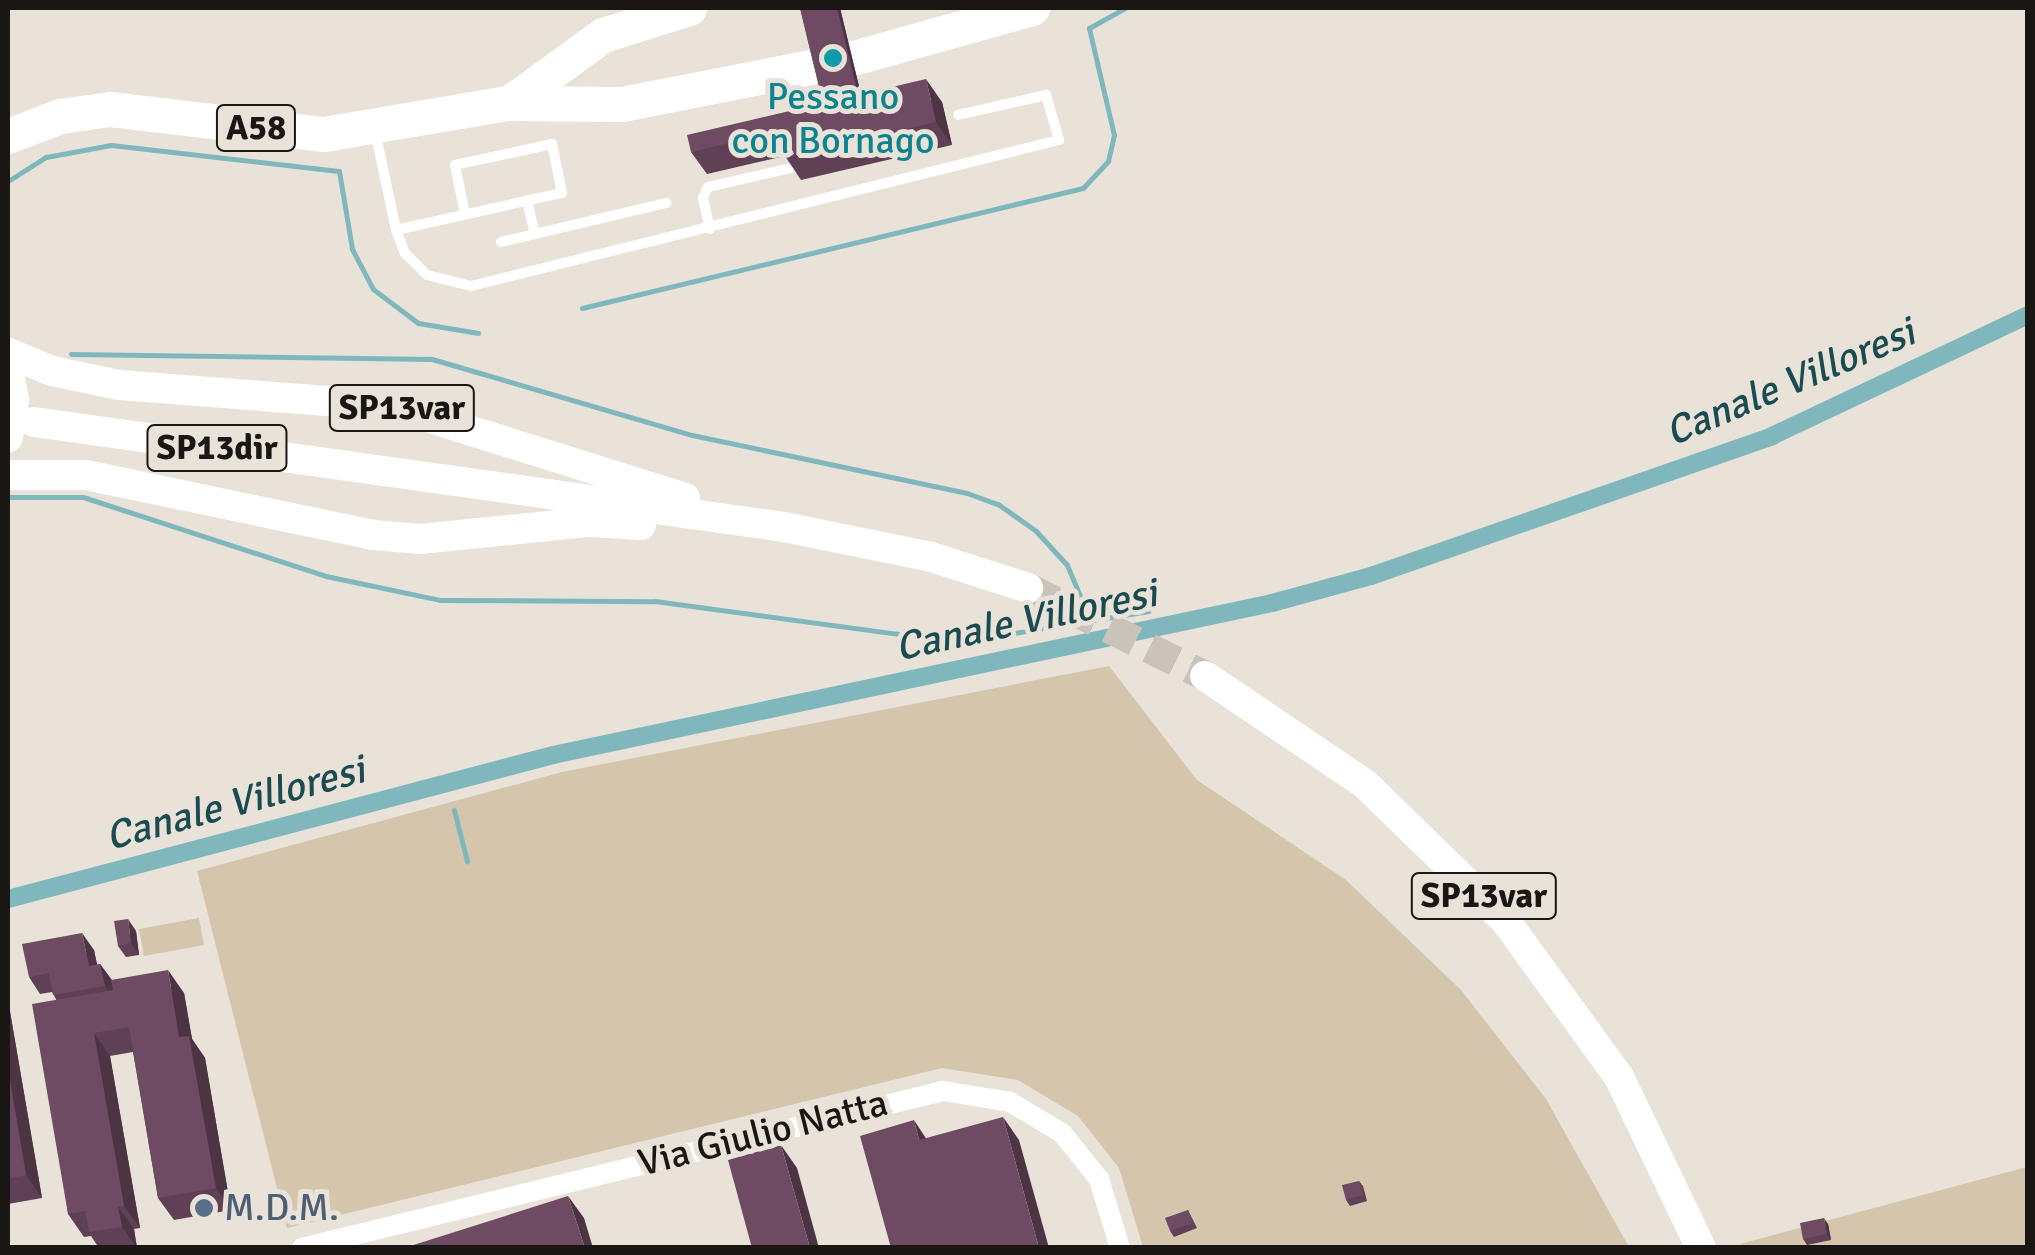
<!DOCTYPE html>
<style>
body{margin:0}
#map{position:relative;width:2035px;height:1255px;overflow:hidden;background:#e9e2d8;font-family:Signika,sans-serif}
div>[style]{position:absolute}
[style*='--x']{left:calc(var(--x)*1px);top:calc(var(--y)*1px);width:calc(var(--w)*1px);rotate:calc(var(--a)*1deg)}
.green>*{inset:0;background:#d4c5ac}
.stream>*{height:5px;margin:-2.5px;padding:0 2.5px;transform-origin:2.5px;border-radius:2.5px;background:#80b7bd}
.canal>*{height:18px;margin:-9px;padding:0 9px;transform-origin:9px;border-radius:9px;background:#80b7bd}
.primary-tunnel>*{height:30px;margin-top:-15px;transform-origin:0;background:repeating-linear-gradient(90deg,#cac3ba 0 30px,transparent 0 45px)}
.service>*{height:10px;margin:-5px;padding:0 5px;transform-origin:5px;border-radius:5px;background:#fff}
.minor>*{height:20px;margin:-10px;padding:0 10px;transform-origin:10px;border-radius:10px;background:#fff}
.primary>*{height:30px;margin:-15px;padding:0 15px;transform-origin:15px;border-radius:15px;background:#fff}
.motorway>*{height:35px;margin:-17.5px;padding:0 17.5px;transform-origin:17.5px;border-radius:17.5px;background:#fff}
.wall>*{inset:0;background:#5f4055}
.shaded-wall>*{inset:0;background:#4d3445}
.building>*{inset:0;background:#6e4b63}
.dots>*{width:28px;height:28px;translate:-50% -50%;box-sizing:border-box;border:5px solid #e9e2d8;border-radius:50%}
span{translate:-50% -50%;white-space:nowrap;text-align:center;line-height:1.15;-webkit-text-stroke:10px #e9e2d8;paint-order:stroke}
.shield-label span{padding:2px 8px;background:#e9e2d8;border:2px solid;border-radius:8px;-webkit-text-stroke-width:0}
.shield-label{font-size:35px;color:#191613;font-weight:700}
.culture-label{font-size:38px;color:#0d838f}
.street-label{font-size:38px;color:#191613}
.service-label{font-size:38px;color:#4e5e75}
.left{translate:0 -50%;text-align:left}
.water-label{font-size:40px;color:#194b50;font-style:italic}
.frame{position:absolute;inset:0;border:10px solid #191613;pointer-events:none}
</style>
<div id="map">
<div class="green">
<div style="clip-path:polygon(1109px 666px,1197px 780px,1346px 880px,1461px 990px,1546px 1099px,1629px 1247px,1143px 1247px,1119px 1168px,1078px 1116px,1018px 1080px,942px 1068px,287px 1228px,197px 871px,562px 772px)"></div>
<div style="clip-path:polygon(199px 918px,204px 945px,144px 956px,139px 929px)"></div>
<div style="clip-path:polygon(2027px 1167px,2027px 1247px,1741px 1248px,1740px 1244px)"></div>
</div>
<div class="stream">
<div style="--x:8;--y:181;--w:45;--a:-32.3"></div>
<div style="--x:46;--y:157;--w:66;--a:-10.5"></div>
<div style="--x:111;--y:145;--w:229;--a:6.5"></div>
<div style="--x:339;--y:171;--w:79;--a:80.5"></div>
<div style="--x:352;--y:249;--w:45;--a:62.3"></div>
<div style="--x:373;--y:289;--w:56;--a:37.1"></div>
<div style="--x:418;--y:323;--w:61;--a:9.5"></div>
<div style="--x:582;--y:308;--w:515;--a:-13.47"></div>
<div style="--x:1083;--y:188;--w:37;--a:-47"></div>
<div style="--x:1108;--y:161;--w:27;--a:-77"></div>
<div style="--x:1114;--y:135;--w:110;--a:-103.2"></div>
<div style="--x:1089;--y:28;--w:41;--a:-29.1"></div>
<div style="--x:71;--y:354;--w:361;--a:0.8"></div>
<div style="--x:432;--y:359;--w:271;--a:16.3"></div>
<div style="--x:692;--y:435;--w:281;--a:11.9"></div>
<div style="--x:967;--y:493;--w:33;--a:20"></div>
<div style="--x:998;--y:504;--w:47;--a:35.4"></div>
<div style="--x:1036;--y:531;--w:46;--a:47.6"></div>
<div style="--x:1067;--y:565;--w:62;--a:67.2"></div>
<div style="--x:8;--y:497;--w:75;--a:0"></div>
<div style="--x:83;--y:497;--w:256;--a:18"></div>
<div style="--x:326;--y:576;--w:116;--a:11.9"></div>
<div style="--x:440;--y:600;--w:215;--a:0.3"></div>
<div style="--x:655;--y:601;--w:307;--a:7.7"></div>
<div style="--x:959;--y:642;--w:192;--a:-9.3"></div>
<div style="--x:454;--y:810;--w:53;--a:75.7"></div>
</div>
<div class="canal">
<div style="--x:8;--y:899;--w:564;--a:-14.8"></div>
<div style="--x:553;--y:755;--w:735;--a:-11.94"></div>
<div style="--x:1272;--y:603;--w:103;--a:-15.3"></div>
<div style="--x:1371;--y:576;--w:425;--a:-19.2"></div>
<div style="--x:1772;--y:436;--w:283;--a:-25.3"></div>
</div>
<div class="primary-tunnel">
<div style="--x:1028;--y:588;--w:198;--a:26.4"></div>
</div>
<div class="service">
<div style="--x:375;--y:131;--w:101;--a:78"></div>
<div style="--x:396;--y:230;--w:170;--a:-12.6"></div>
<div style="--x:562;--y:193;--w:50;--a:-101.5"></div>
<div style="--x:552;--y:144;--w:99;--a:167.8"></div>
<div style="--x:455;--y:165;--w:50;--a:78.5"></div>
<div style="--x:527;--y:200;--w:35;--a:77"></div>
<div style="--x:710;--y:229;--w:32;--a:-103"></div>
<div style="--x:703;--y:198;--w:12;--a:-66"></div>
<div style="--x:708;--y:187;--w:89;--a:-12.9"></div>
<div style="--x:396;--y:230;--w:25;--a:69"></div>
<div style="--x:405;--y:253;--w:31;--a:45"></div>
<div style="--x:427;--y:275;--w:45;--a:14"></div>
<div style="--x:471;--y:286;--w:606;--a:-13.94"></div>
<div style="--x:1059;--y:140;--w:47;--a:-106.1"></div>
<div style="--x:1046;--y:95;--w:90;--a:167.2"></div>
<div style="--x:501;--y:242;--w:170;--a:-13.3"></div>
</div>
<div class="minor">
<div style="--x:302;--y:1248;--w:660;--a:-13.76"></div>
<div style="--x:943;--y:1091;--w:68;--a:9.3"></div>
<div style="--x:1010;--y:1102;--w:61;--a:30.8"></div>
<div style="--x:1062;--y:1133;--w:59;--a:51.2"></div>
<div style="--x:1099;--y:1179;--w:72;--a:73.1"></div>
</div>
<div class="primary">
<div style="--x:8;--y:353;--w:48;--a:22.2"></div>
<div style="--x:52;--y:371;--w:68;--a:11.8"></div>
<div style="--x:119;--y:385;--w:274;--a:4.4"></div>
<div style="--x:392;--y:406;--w:307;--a:17.4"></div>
<div style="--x:8;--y:368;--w:32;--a:79"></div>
<div style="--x:14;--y:399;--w:39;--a:99"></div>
<div style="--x:34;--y:422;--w:757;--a:7.97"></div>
<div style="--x:784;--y:527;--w:150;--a:11.5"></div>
<div style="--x:931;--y:557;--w:102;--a:17.7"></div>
<div style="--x:8;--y:475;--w:78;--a:0"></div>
<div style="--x:86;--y:475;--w:293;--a:11.8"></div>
<div style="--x:373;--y:535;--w:47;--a:4.9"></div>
<div style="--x:420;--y:539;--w:169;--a:-5.8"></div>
<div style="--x:588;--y:522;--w:53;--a:3.2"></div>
<div style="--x:1205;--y:676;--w:193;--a:34"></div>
<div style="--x:1365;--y:784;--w:195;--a:44.2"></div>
<div style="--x:1505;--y:920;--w:194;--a:54"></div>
<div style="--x:1619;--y:1077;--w:190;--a:64.4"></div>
</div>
<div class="motorway">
<div style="--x:512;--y:101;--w:112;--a:-36"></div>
<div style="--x:603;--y:35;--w:90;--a:-17.4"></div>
<div style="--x:8;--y:136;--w:56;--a:-21"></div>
<div style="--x:60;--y:116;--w:50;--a:-8"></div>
<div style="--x:110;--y:109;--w:215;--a:6.7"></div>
<div style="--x:324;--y:134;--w:187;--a:-9.6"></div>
<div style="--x:508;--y:103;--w:114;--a:0.5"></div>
<div style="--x:622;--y:104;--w:228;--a:-11.1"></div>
<div style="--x:846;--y:60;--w:193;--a:-15.6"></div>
</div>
<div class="wall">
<div style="clip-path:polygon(800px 8px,840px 8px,861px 95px,942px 102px,952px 145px,801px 180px,785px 156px,707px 174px,691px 152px,823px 103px)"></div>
<div style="clip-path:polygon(136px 931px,139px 955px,126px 957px,118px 946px)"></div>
<div style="clip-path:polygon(94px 950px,97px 965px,100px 964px,112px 980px,184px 993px,192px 1039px,205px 1058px,231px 1210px,174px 1220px,158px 1198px,133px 1052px,110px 1056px,140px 1228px,134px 1229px,137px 1248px,99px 1248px,91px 1236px,84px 1237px,68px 1214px,56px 999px,52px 992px,40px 994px,29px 977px)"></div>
<div style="clip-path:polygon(8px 1000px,42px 1198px,8px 1204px)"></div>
<div style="clip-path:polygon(1359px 1181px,1363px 1186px,1367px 1201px,1350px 1206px,1346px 1200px)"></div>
<div style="clip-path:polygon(1188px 1210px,1197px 1228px,1174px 1237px,1170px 1231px)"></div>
<div style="clip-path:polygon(1828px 1224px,1831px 1240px,1807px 1245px,1803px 1239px)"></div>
</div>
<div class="shaded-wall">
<div style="clip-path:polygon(837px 8px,840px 8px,867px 119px,863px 114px)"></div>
<div style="clip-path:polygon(926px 79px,942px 102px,952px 145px,936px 122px)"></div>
<div style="clip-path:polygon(128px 919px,136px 931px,139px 955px,131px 943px)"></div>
<div style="clip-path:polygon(82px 933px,94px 950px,101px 983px,89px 966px)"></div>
<div style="clip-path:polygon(100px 964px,112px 981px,116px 1003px,105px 986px)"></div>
<div style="clip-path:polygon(168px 970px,184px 993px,192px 1039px,205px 1058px,231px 1210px,216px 1188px,179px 1037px)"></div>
<div style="clip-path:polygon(8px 1000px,42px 1198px,26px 1175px,8px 1069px)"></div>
<div style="clip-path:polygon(94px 1033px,110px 1056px,140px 1228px,124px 1206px)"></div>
<div style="clip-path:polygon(1003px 1117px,1019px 1140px,1049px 1248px,1039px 1248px)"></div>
<div style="clip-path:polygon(914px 1120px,929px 1143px,919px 1140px)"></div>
<div style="clip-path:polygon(781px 1145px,797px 1168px,819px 1248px,810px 1248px)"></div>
<div style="clip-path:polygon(568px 1196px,584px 1218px,593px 1248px,585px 1248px)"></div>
<div style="clip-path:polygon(118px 1207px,134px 1229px,137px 1248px,122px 1227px)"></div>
<div style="clip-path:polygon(1824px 1218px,1828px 1224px,1831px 1240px,1827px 1234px)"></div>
</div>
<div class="building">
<div style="clip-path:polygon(800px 8px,837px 8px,858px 95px,823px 103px)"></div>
<div style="clip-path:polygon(926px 79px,936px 122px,785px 157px,779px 131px,691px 152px,687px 135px)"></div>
<div style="clip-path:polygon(128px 919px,131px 943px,118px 946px,114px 921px)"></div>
<div style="clip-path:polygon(82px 933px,89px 966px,100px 964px,105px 986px,53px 995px,49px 973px,29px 977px,22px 944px)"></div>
<div style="clip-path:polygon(168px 970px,179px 1037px,189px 1036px,216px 1188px,158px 1198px,129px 1027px,94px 1033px,124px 1206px,118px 1207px,122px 1227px,89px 1232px,85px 1211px,68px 1214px,32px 1004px,113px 990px,111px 980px)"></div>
<div style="clip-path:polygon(8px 1069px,26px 1175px,8px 1179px)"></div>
<div style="clip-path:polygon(1003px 1117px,1039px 1248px,891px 1248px,860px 1136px,914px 1120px,919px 1140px)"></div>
<div style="clip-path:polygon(781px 1145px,810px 1248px,752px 1248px,728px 1160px)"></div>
<div style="clip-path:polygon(1359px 1181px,1363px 1195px,1346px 1200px,1342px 1185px)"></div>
<div style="clip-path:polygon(568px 1196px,585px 1248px,404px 1248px)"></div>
<div style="clip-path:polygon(1188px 1210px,1193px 1223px,1170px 1231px,1165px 1218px)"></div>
<div style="clip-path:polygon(1824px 1218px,1827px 1234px,1803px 1239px,1800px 1223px)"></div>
</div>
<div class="dots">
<div style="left:833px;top:58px;background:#0f9aa8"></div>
<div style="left:204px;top:1208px;background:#5c6f8a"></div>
</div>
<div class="shield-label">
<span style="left:256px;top:128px">A58</span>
<span style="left:402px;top:408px">SP13var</span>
<span style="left:217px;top:448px">SP13dir</span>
<span style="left:1484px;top:896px">SP13var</span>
</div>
<div class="culture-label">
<span style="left:833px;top:119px">Pessano<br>con Bornago</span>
</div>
<div class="street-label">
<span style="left:763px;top:1133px;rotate:-14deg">Via Giulio Natta</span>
</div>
<div class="service-label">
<span class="left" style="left:224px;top:1208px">M.D.M.</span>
</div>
<div class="water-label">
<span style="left:1790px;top:382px;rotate:-23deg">Canale Villoresi</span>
<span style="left:1026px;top:620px;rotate:-12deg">Canale Villoresi</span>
<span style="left:235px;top:803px;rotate:-15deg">Canale Villoresi</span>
</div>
<div class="frame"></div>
</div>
